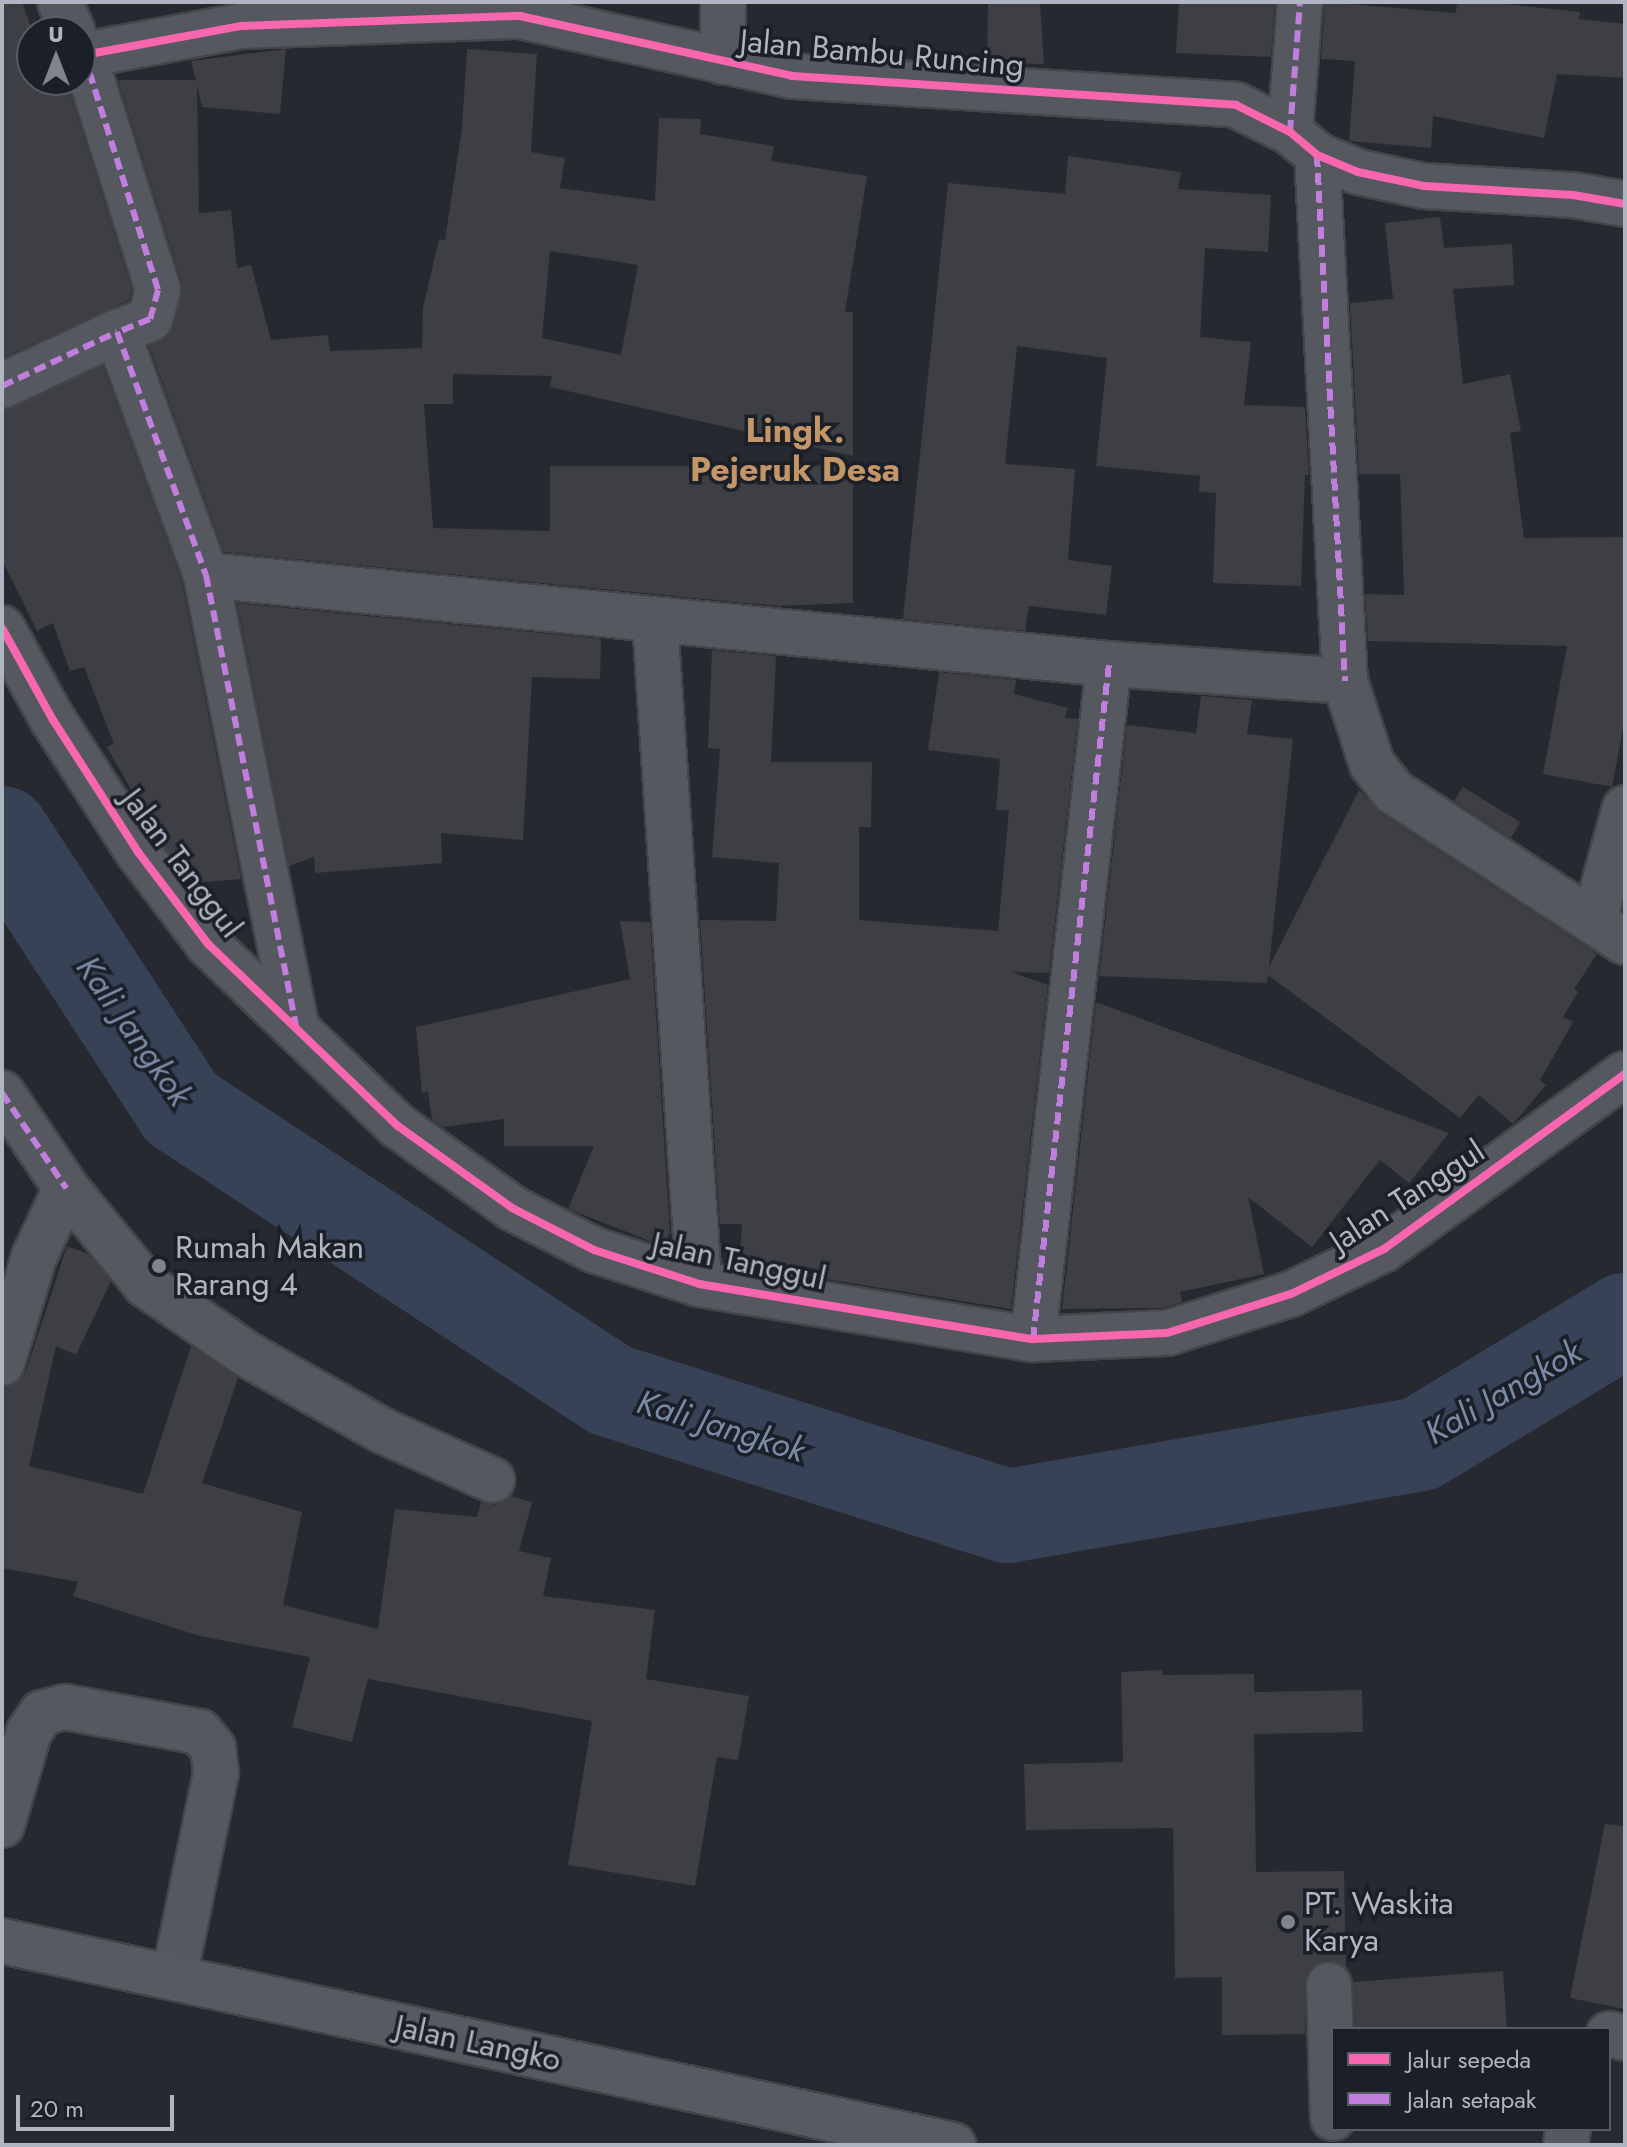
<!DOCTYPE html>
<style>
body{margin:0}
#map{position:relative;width:1627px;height:2147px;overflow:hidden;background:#26292f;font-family:Jost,sans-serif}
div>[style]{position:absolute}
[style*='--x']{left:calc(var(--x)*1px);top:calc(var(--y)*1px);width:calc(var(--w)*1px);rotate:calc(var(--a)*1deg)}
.river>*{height:94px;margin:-47px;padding:0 47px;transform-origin:47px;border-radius:47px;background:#374257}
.building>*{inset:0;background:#3d3f44}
.roads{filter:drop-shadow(2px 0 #43454a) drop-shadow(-2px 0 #43454a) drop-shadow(0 2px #43454a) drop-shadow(0 -2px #43454a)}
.minor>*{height:44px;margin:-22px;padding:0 22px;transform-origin:22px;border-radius:22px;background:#55585e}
.major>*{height:44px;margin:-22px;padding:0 22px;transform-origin:22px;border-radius:22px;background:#575a60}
.quiet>*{height:6px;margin-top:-3px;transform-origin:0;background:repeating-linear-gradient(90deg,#c07fdc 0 12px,transparent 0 18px)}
.cycleway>*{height:8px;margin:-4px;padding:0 4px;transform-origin:4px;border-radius:4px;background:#f766af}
.dots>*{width:22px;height:22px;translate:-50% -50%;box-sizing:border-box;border:4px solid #1a1f28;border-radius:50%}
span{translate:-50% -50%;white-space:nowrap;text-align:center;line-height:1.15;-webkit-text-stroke:7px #1a1f28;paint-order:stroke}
.street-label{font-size:32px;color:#afb5c1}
.poi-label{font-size:32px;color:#afb5c1}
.left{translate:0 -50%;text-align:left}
.neighbourhood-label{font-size:34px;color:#c49567;font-weight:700}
.water-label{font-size:34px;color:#7b8ba6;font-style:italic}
.frame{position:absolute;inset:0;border:4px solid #afb5c1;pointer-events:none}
.legend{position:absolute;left:1331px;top:2027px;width:280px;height:104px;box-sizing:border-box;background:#1a1f28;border:2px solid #565b65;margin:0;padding:10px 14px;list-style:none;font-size:24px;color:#afb5c1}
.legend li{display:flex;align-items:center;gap:16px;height:40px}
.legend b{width:40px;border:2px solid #565b65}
.north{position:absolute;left:16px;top:16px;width:80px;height:80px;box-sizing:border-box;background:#1a1f28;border:2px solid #565b65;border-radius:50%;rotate:0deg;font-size:22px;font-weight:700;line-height:32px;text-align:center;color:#afb5c1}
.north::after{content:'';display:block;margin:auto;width:28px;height:36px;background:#7f848e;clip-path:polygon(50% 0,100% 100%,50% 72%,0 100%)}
.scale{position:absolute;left:16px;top:2095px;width:158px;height:36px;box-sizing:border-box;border:4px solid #afb5c1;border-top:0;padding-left:10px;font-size:24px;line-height:28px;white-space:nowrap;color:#afb5c1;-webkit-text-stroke:6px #1a1f28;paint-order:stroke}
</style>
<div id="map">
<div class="river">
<div style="--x:2;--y:833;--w:328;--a:56.9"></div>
<div style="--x:181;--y:1108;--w:513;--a:33.32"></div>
<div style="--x:610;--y:1390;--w:417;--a:17.6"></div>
<div style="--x:1008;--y:1516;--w:418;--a:-9.9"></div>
<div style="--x:1420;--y:1444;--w:240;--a:-31.2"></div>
</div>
<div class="building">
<div style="clip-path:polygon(2px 2px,22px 2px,33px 32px,32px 80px,66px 80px,132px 290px,129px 300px,2px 358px)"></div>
<div style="clip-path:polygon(988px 2px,1040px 2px,1044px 64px,987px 63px)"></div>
<div style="clip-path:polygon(1179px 2px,1275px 2px,1271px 57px,1176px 53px)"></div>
<div style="clip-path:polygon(1325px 2px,1456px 13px,1457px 2px,1485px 2px,1580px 12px,1579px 19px,1625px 24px,1625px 78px,1557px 74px,1544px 138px,1433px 116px,1431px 148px,1349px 141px,1355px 61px,1321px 59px)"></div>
<div style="clip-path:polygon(evenodd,286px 49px,280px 114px,202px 107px,197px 85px,199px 213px,231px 210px,237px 268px,251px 265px,271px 340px,328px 335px,330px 351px,422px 348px,423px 308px,439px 239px,445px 240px,462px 128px,467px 49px,537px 54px,531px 152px,565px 158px,560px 188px,655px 201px,659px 118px,701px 119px,700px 134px,774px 146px,771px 161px,867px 176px,845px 312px,853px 312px,853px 456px,550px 387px,552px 376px,453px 374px,453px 404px,424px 404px,433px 528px,550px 531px,550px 466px,853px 466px,853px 603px,778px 606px,224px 552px,149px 346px,168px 336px,174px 326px,182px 283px,118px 80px,196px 80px,191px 61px,286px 49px,550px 251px,638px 265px,621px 355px,542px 338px,550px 251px)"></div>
<div style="clip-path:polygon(1068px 156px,1181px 172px,1178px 189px,1271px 195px,1268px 252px,1205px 248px,1200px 337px,1251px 342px,1244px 405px,1305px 407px,1309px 475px,1305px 475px,1301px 586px,1213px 583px,1216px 493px,1199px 492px,1200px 476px,1096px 466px,1107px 358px,1017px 346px,1005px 464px,1075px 469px,1068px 560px,1112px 566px,1106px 615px,1029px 606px,1025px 631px,903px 619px,948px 183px,1065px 194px)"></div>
<div style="clip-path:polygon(1440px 217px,1444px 248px,1512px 244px,1514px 285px,1453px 289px,1463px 384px,1510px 374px,1521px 431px,1510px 433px,1524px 538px,1625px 537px,1625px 718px,1612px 787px,1543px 774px,1567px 646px,1368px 641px,1365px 594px,1404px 595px,1400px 474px,1359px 474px,1350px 303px,1393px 299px,1385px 223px)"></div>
<div style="clip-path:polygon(103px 366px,182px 582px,241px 879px,193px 883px,158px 838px,107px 747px,114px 744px,84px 667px,70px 671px,53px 623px,37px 631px,2px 560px,2px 411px)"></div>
<div style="clip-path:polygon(237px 603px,601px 639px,600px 679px,532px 677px,523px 840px,441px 833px,442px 863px,315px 873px,314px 857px,289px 866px)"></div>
<div style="clip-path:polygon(712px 650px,776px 656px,771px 762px,872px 762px,871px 827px,859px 827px,859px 920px,998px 931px,1009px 810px,996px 810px,1000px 759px,928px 750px,939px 672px,1016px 680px,1014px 694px,1068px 708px,1065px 718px,1078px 719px,1049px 973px,1012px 972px,1048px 985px,1011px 1309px,739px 1265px,742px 1224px,720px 1224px,700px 920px,776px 921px,779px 863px,712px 857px,720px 749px,708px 748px)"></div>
<div style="clip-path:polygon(1201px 696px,1252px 700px,1247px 734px,1293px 739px,1269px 967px,1359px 790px,1380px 813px,1597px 954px,1574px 989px,1578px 992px,1563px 1017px,1573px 1022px,1540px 1080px,1546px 1085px,1513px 1124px,1479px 1095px,1460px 1118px,1268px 975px,1267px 983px,1099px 976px,1127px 725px,1196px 733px)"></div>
<div style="clip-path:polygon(1463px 787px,1520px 822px,1511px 838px,1454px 801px)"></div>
<div style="clip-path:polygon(620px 921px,650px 922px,670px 1232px,663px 1246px,568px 1209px,594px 1146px,504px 1146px,504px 1119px,442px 1127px,432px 1119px,428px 1092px,422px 1093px,416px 1027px,630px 979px)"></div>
<div style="clip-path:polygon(1096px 1002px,1449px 1133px,1409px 1183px,1380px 1160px,1312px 1247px,1248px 1197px,1264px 1274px,1180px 1292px,1182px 1302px,1163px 1308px,1062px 1309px)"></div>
<div style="clip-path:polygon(67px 1246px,88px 1254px,111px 1281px,76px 1355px,56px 1346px,29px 1466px,143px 1494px,191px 1346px,238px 1378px,202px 1483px,302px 1512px,283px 1605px,378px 1629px,395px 1509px,477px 1517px,481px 1502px,495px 1505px,510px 1496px,532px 1502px,519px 1551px,551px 1558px,543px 1596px,655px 1610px,646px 1679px,749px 1696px,738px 1760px,717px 1757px,695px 1886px,568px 1865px,592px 1721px,368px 1679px,352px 1742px,292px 1727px,310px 1657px,200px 1636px,73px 1596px,78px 1582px,2px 1568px,2px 1387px,18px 1382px,26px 1371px)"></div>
<div style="clip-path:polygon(1162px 1670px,1163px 1675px,1254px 1674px,1254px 1692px,1362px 1690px,1363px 1732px,1254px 1734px,1256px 1872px,1344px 1871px,1346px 1968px,1327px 1960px,1307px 1973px,1305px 2034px,1222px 2035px,1222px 1977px,1175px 1978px,1173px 1828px,1026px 1830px,1024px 1764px,1123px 1762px,1121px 1672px)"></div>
<div style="clip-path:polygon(1605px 1824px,1625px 1826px,1625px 2009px,1570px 1998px)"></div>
<div style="clip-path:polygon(1503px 1971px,1507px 2029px,1355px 2029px,1353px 1982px)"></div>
</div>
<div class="roads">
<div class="minor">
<div style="--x:60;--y:2;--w:33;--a:67"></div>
<div style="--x:80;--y:47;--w:9;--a:63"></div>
<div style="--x:84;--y:55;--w:160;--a:-10.5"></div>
<div style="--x:241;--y:26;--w:279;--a:-2.1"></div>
<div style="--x:520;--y:16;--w:279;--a:12.4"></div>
<div style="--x:792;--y:76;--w:445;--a:3.7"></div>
<div style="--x:1236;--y:105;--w:60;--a:26.6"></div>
<div style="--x:1290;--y:132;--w:35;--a:40"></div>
<div style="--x:1317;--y:155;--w:44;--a:22.5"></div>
<div style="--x:1358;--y:172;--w:67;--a:12"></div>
<div style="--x:1424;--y:186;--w:149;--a:3.5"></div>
<div style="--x:1573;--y:195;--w:53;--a:9.8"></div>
<div style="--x:84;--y:55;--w:246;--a:72.5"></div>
<div style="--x:158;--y:290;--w:30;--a:105"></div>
<div style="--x:150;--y:319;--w:35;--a:158"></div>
<div style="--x:117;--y:332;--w:259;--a:69.9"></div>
<div style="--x:206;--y:575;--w:460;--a:78.7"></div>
<div style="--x:723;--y:62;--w:60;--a:-90"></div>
<div style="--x:1290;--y:132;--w:130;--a:-85.6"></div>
<div style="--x:1317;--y:155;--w:527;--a:86.95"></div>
<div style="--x:1345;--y:681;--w:87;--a:72"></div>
<div style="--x:1372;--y:764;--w:36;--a:52"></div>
<div style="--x:1394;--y:792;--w:275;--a:33"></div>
<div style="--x:2;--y:386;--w:127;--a:-25.2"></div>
<div style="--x:206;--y:575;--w:907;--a:5.63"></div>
<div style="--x:1109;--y:664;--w:237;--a:4.1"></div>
<div style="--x:655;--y:621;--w:664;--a:86.2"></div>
<div style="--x:2;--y:628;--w:105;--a:61"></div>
<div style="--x:53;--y:720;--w:157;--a:57.2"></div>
<div style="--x:138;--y:852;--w:116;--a:52.7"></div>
<div style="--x:208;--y:944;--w:263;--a:43.8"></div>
<div style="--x:398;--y:1126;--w:140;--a:35.7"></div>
<div style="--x:512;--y:1208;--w:92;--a:27.1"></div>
<div style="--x:594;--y:1250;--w:110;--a:17.9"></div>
<div style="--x:699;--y:1284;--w:338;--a:9.4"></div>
<div style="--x:1033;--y:1339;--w:134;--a:-2.6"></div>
<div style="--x:1167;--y:1333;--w:130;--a:-17.5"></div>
<div style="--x:1291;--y:1294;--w:103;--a:-25.8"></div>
<div style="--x:1384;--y:1249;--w:298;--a:-36"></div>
<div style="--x:1594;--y:921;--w:117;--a:-74.7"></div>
<div style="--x:2;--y:1093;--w:115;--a:56"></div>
<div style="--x:66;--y:1188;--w:126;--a:50.5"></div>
<div style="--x:146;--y:1285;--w:124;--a:34.5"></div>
<div style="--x:248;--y:1355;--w:153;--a:29.4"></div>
<div style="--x:381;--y:1430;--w:122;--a:24.2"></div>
<div style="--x:1033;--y:1339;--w:679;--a:-83.58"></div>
<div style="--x:2;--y:1363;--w:111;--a:-73.2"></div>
<div style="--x:34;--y:1257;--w:76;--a:-65.1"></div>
<div style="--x:2;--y:1825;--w:97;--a:-73.8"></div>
<div style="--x:29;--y:1732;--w:23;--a:-56"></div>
<div style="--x:42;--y:1713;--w:24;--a:-15"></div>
<div style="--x:65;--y:1707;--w:137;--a:10.5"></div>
<div style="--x:200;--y:1732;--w:21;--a:51"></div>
<div style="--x:213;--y:1748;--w:25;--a:83"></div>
<div style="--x:216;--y:1773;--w:209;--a:101.6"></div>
<div style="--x:1329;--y:1985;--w:133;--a:88.3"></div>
<div style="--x:1609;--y:2034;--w:16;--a:14"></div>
<div style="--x:1566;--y:2145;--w:16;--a:-83"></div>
</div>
<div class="major">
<div style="--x:2;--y:1941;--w:973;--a:12.11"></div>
</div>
</div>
<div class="quiet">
<div style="--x:84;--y:55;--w:246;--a:72.5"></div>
<div style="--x:158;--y:290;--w:30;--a:105"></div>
<div style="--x:150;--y:319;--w:35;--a:158"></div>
<div style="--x:117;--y:332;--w:259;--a:69.9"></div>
<div style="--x:206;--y:575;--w:460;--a:78.7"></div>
<div style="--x:1290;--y:132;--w:130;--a:-85.6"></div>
<div style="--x:1317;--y:155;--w:527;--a:86.95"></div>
<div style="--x:2;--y:386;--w:127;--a:-25.2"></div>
<div style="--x:2;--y:1093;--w:115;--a:56"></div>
<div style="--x:1033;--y:1339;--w:679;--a:-83.58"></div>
</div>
<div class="cycleway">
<div style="--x:80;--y:47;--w:9;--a:63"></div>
<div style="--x:84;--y:55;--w:160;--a:-10.5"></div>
<div style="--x:241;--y:26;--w:279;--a:-2.1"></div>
<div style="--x:520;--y:16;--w:279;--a:12.4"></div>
<div style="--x:792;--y:76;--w:445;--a:3.7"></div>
<div style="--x:1236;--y:105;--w:60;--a:26.6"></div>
<div style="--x:1290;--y:132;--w:35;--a:40"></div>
<div style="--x:1317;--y:155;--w:44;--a:22.5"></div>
<div style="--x:1358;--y:172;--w:67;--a:12"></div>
<div style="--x:1424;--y:186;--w:149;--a:3.5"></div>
<div style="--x:1573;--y:195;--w:53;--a:9.8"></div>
<div style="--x:2;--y:628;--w:105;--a:61"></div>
<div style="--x:53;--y:720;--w:157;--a:57.2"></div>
<div style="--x:138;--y:852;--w:116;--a:52.7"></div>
<div style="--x:208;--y:944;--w:263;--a:43.8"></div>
<div style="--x:398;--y:1126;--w:140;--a:35.7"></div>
<div style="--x:512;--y:1208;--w:92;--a:27.1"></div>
<div style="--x:594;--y:1250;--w:110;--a:17.9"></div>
<div style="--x:699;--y:1284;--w:338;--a:9.4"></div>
<div style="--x:1033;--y:1339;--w:134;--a:-2.6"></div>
<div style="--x:1167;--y:1333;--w:130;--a:-17.5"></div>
<div style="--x:1291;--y:1294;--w:103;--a:-25.8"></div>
<div style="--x:1384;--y:1249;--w:298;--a:-36"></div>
</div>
<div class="dots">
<div style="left:159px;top:1266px;background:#7f848e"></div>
<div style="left:1288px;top:1922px;background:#7f848e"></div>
</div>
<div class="street-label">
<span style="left:882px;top:53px;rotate:5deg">Jalan Bambu Runcing</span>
<span style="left:182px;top:863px;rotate:53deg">Jalan Tanggul</span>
<span style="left:1407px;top:1196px;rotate:-33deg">Jalan Tanggul</span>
<span style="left:739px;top:1261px;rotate:12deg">Jalan Tanggul</span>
<span style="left:478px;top:2043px;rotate:12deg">Jalan Langko</span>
</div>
<div class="poi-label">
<span class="left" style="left:175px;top:1266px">Rumah Makan<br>Rarang 4</span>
<span class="left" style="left:1304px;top:1922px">PT. Waskita<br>Karya</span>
</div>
<div class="neighbourhood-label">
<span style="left:795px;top:450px">Lingk.<br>Pejeruk Desa</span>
</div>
<div class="water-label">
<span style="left:134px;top:1031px;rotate:55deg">Kali Jangkok</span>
<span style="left:1503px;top:1392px;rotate:-30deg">Kali Jangkok</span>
<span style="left:721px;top:1426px;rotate:17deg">Kali Jangkok</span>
</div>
<div class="frame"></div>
<ul class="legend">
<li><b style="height:10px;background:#f766af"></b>Jalur sepeda</li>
<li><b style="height:10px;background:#c07fdc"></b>Jalan setapak</li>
</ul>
<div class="north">U</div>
<div class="scale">20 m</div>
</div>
